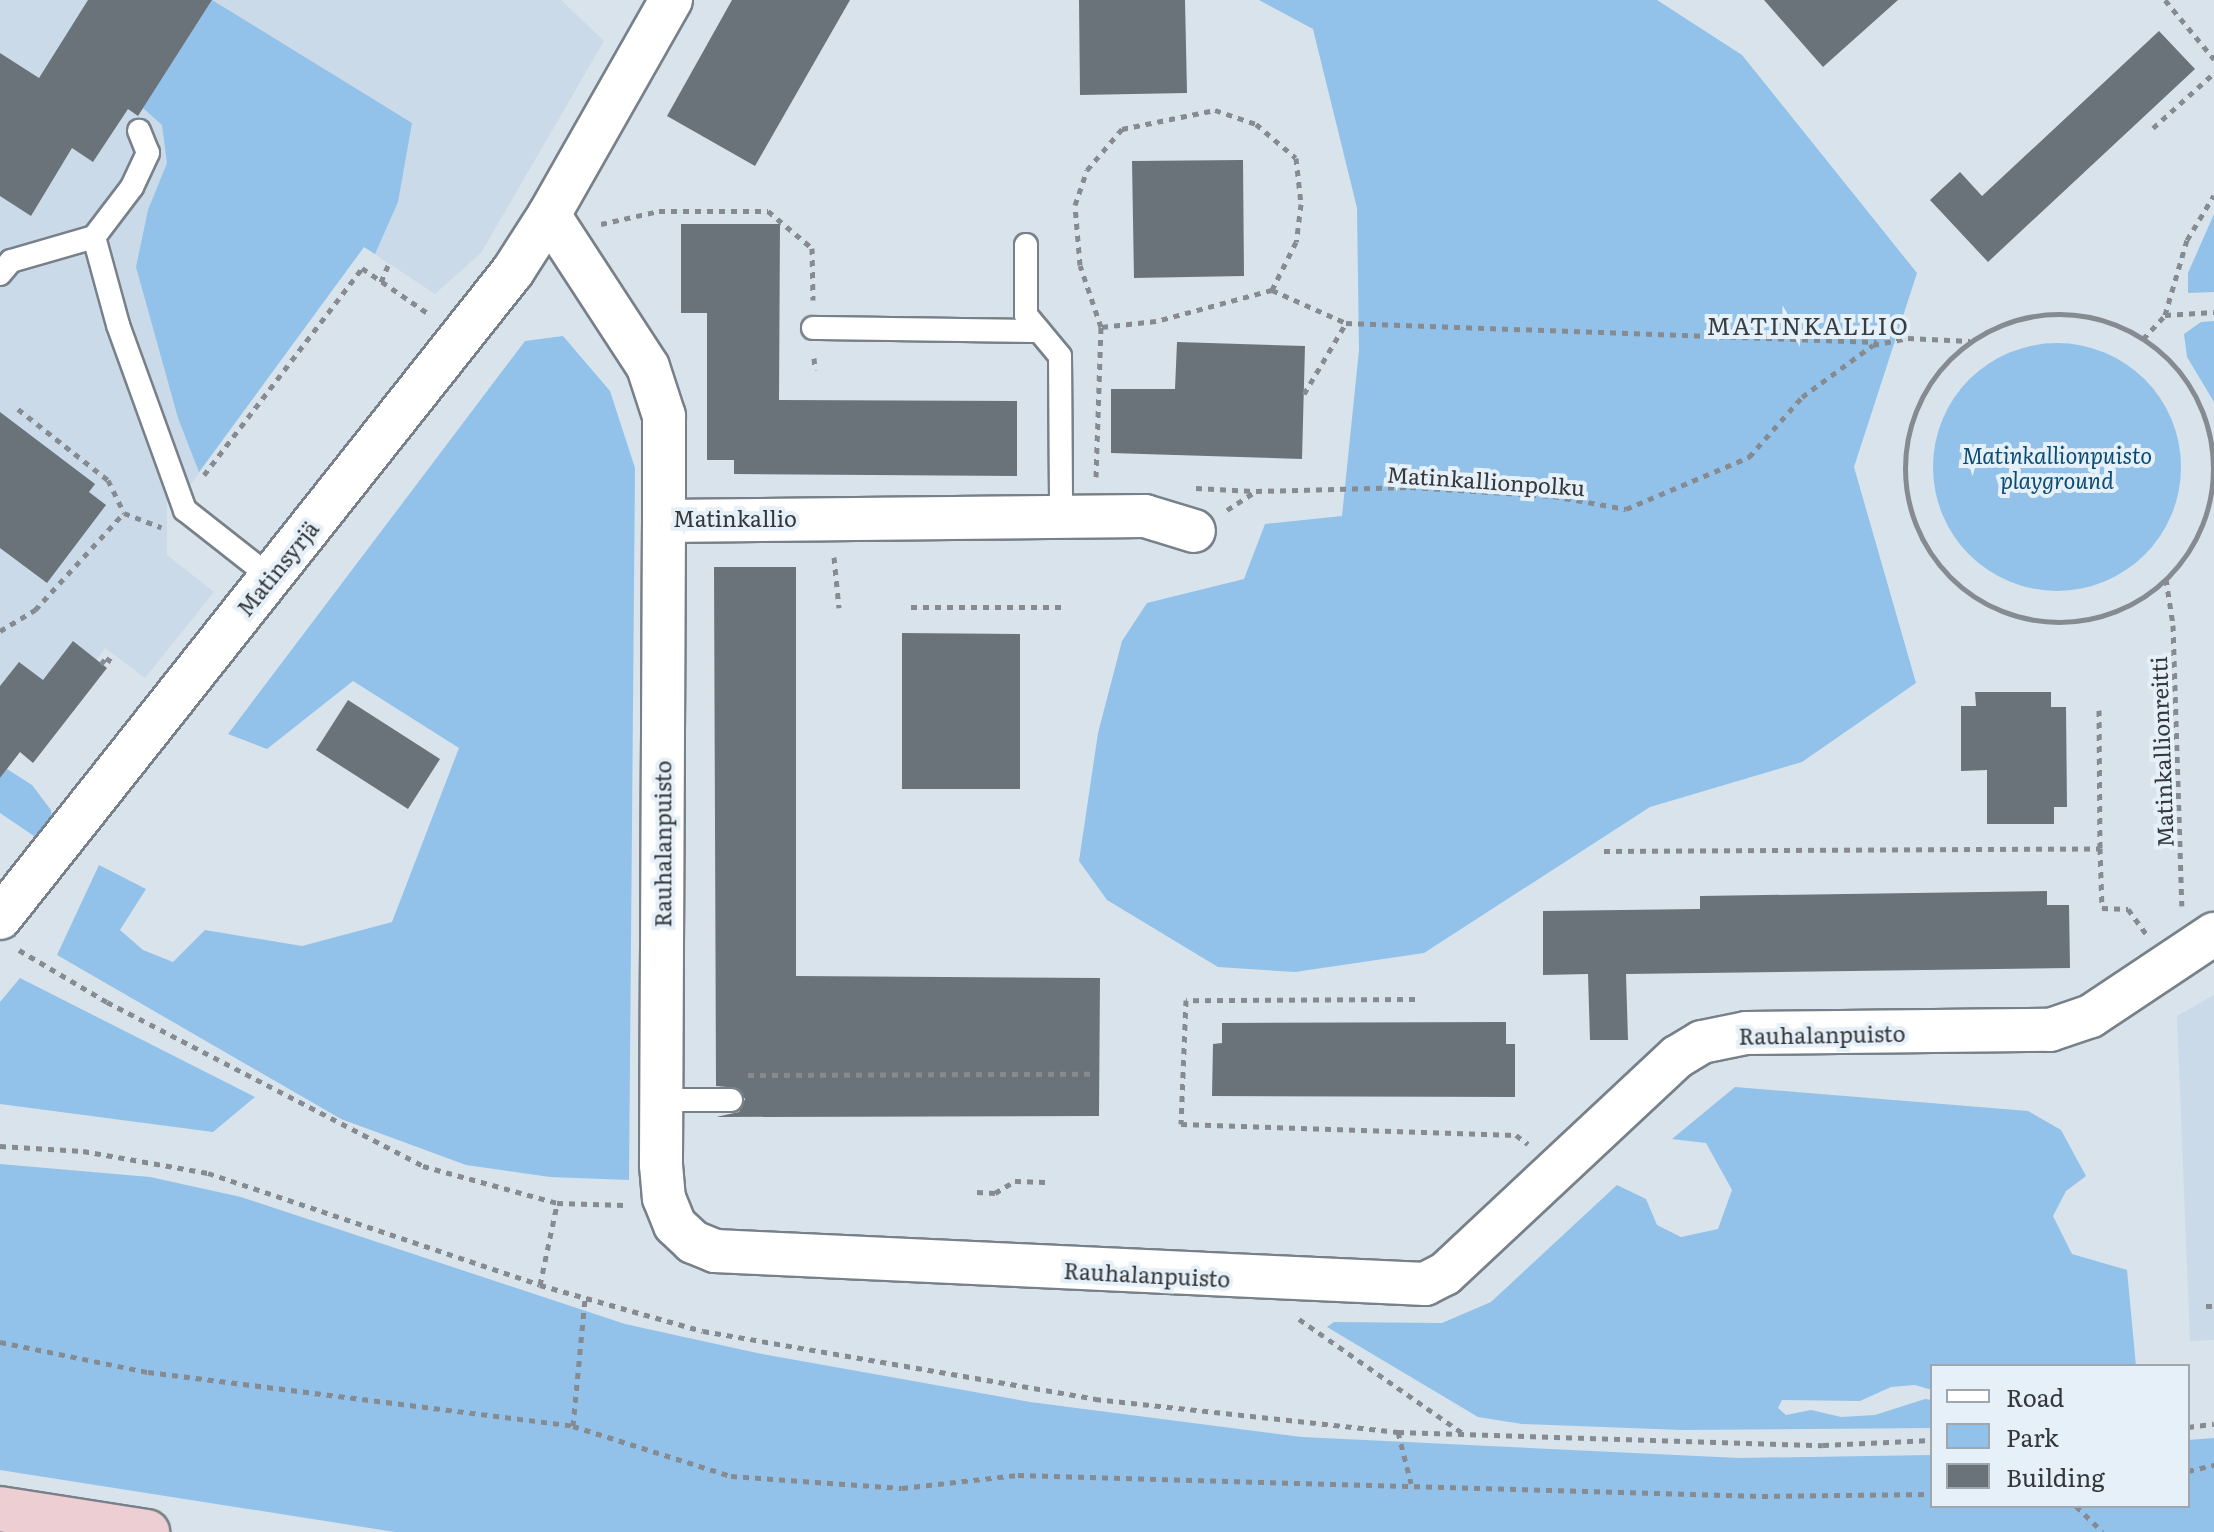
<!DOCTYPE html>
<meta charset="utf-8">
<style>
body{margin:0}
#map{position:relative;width:2214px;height:1532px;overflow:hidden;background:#d9e3eb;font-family:Literata,serif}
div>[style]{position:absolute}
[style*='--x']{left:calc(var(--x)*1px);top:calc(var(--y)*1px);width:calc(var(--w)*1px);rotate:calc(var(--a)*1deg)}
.built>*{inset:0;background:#cadae8}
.green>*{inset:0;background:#92c2e9}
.round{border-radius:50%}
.building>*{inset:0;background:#6a737a}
.path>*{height:5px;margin-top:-2.5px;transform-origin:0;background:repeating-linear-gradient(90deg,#858b91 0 6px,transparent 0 12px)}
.path>.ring{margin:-2.5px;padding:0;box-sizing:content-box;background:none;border:5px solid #858b91;border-radius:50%}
.roads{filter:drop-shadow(2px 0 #788189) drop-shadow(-2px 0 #788189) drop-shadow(0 2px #788189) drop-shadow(0 -2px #788189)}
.service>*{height:22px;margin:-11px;padding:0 11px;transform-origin:11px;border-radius:11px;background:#fff}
.minor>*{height:42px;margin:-21px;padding:0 21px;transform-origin:21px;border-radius:21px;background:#fff}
.motorway>*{height:44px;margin:-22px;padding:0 22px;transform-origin:22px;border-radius:22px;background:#edced2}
span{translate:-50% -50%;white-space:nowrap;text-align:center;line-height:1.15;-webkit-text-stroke:8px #e6f0f8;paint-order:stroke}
.park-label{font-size:22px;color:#0b4c74;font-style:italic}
.street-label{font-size:22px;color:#34373b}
.neighbourhood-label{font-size:24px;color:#363e45;letter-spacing:2px}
.legend{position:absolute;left:1930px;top:1364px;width:260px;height:144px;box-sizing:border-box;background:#e6f0f8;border:2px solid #9fa6ac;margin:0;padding:10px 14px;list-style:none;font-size:24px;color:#34373b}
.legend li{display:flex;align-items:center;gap:16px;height:40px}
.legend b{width:40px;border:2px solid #9fa6ac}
</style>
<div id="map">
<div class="built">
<div style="clip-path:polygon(0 0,561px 0,604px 41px,481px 253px,435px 294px,364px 247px,188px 488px,167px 481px,167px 555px,214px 592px,145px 678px,105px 648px,96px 660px,43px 680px,19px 662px,0 686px)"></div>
<div style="clip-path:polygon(2214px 995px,2214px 1340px,2190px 1341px,2177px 1016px)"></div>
</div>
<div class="green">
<div style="clip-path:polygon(212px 0,412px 123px,398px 202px,375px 254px,364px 247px,199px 472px,178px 418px,136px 267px,148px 210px,167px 163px,162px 125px,143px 108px)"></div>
<div style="clip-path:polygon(1259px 0,1657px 0,1742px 55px,1917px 273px,1854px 467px,1916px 683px,1802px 762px,1650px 807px,1424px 953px,1295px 972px,1218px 967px,1107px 900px,1079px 861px,1098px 733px,1122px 641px,1147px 603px,1244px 579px,1265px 524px,1342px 516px,1359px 350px,1357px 208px,1313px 29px)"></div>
<div style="clip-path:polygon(2214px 214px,2214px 292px,2188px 293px,2188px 273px)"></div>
<div style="clip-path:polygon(2214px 321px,2214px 402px,2187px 357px,2184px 334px,2201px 322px)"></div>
<div style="clip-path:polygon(563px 336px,610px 391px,635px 468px,629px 1180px,550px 1177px,466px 1165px,341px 1119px,57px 955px,99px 865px,146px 889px,120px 930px,143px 950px,173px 962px,205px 930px,302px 946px,392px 922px,459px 748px,353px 681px,267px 749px,228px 734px,525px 341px)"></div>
<div class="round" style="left:1933px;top:343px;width:248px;height:248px"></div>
<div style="clip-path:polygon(7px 769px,32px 785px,51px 810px,52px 819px,37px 838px,0 813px,0 778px)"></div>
<div style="clip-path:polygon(20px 978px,255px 1097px,213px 1132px,0 1104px,0 1002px)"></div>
<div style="clip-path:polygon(1735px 1087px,2028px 1111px,2061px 1130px,2086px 1176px,2066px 1191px,2053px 1216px,2072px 1254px,2127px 1270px,2136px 1366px,1932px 1366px,1932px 1390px,1915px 1385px,1891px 1387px,1860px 1401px,1782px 1400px,1778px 1408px,1786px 1415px,1811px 1410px,1841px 1417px,1875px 1415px,1925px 1399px,1932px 1400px,1932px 1428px,1682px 1430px,1522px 1424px,1478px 1417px,1327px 1327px,1334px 1322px,1442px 1323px,1491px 1302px,1617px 1185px,1646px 1199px,1657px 1225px,1681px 1237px,1718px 1229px,1732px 1190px,1706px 1143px,1672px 1139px)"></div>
<div style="clip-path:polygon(0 1164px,150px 1177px,241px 1197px,625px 1324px,757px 1353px,1030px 1402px,1302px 1437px,1739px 1458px,1932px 1455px,1932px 1506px,2188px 1506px,2188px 1440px,2214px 1438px,2214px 1532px,395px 1532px,0 1470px)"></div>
</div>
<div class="building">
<div style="clip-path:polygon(88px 0,212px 0,138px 116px,128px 109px,93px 162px,72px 148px,31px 216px,0 196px,0 53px,39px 78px)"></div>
<div style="clip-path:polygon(732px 0,850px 0,755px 166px,667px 116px)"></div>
<div style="clip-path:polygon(1079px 0,1185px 0,1187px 93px,1080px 95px)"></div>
<div style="clip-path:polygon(1764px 0,1898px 0,1823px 67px)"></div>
<div style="clip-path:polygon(2159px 31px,2195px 69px,1988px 262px,1930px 200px,1960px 172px,1982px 196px)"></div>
<div style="clip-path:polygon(1243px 160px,1244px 276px,1134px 278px,1132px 161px)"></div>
<div style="clip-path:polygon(681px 224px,780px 224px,779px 400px,1017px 401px,1017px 476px,734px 474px,734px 460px,707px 460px,707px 313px,681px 313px)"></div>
<div style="clip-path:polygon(1177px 342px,1305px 346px,1302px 459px,1111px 453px,1111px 389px,1175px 389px)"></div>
<div style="clip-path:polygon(0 412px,95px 484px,89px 492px,106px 505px,47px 583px,0 548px)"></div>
<div style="clip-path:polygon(714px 567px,796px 567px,796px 976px,1100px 978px,1099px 1116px,716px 1117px,739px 1112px,745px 1099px,737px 1088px,716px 1086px)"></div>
<div style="clip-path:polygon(902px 633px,1020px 634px,1020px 789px,902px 789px)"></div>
<div style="clip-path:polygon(73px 641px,107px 668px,33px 763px,20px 752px,0 778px,0 686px,19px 662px,43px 680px)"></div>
<div style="clip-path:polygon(1975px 692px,2051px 692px,2051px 707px,2066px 707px,2067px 807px,2054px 807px,2054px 824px,1987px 824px,1987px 770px,1961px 771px,1961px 706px,1976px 706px)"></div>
<div style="clip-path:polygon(348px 700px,440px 759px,408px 809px,316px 750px)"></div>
<div style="clip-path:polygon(2047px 891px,2047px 905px,2069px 905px,2070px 968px,1626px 974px,1628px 1040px,1590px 1040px,1588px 974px,1543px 975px,1543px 911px,1700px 909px,1700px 896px)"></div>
<div style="clip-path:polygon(1506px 1022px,1506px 1044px,1515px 1044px,1515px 1097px,1212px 1096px,1213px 1044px,1222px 1043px,1222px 1023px)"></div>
</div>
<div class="path">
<div style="--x:2165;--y:0;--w:77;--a:50.3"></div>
<div style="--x:2153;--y:128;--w:82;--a:-42"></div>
<div style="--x:601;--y:224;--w:59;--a:-12.6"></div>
<div style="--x:659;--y:211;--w:109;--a:0"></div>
<div style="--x:768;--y:211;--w:57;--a:40.1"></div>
<div style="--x:812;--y:248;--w:52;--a:88.9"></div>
<div style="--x:381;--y:282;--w:21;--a:-67"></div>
<div style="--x:1272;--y:290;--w:81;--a:24"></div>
<div class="ring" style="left:1905px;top:314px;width:303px;height:303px"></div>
<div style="--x:2165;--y:315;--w:78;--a:-73.7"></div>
<div style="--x:2187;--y:240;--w:52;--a:-59"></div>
<div style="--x:2143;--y:339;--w:33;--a:-47"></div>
<div style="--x:2165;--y:315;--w:49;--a:-3.5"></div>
<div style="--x:814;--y:358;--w:12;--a:85"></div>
<div style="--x:1304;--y:394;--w:82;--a:-59.4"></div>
<div style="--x:1346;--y:323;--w:531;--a:2.05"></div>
<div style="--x:18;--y:409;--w:115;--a:38.3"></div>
<div style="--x:108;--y:480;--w:37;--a:64"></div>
<div style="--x:204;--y:475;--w:260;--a:-52.6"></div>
<div style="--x:362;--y:268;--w:81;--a:34.5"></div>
<div style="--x:1096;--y:477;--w:150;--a:-88.1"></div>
<div style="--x:1101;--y:327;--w:65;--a:-108.7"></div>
<div style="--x:1080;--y:265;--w:60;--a:-94.8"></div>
<div style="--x:1075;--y:205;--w:37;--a:-71"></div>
<div style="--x:1087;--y:170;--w:54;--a:-49.5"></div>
<div style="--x:1122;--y:129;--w:95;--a:-11.5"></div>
<div style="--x:1215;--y:110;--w:43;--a:18.9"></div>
<div style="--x:1256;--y:124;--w:52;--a:40.4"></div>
<div style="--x:1296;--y:158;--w:46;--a:83.8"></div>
<div style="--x:1301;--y:204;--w:38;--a:97"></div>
<div style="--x:1296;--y:242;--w:54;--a:116.6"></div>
<div style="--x:1272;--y:290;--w:120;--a:165"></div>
<div style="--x:1156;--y:321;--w:55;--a:173.8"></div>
<div style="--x:1196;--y:488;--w:58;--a:3"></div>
<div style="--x:1227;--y:510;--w:35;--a:-33"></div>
<div style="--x:1256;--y:491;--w:154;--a:-1.5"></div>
<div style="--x:1410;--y:487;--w:143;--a:3.6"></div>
<div style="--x:1553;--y:496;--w:74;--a:10.1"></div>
<div style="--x:1626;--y:509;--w:134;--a:-22.9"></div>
<div style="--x:1749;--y:457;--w:80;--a:-48.5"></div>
<div style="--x:1802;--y:397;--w:88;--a:-36.2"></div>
<div style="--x:1873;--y:345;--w:36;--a:-11"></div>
<div style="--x:1908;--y:338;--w:62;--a:2.8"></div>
<div style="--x:834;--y:557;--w:51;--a:84.4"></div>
<div style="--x:2166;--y:579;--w:47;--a:81.3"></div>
<div style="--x:2173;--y:625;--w:281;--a:88.2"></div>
<div style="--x:911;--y:607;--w:154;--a:0"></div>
<div style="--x:0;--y:631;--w:41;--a:-31"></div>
<div style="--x:35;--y:610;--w:132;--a:-47.5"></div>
<div style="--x:124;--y:513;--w:40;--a:21"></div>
<div style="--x:101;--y:664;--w:8;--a:-50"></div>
<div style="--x:106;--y:658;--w:7;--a:34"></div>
<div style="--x:2099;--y:710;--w:138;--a:89.6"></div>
<div style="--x:1604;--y:851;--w:496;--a:-0.3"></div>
<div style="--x:2100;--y:848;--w:60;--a:88.1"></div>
<div style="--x:2102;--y:908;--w:26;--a:2"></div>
<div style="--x:2128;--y:909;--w:31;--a:54"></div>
<div style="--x:19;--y:950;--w:102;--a:30.6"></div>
<div style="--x:107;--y:1002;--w:356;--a:27.4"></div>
<div style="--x:423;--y:1166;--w:139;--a:15.4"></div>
<div style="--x:557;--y:1203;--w:68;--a:1.7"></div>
<div style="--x:1415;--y:999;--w:229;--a:179.7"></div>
<div style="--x:1186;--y:1000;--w:124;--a:92.3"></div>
<div style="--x:1181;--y:1124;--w:335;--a:1.9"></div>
<div style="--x:1516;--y:1135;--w:15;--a:37"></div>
<div style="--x:748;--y:1075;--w:346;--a:-0.2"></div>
<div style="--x:0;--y:1146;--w:83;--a:3.4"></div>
<div style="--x:83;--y:1151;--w:127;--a:10"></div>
<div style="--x:208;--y:1173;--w:350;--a:18.6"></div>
<div style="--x:540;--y:1285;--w:169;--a:15.8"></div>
<div style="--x:703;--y:1331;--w:398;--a:9.8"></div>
<div style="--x:1095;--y:1399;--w:305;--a:6.2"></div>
<div style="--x:1398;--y:1432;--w:425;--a:1.8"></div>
<div style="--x:1823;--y:1445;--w:109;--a:-2.6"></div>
<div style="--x:977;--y:1192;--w:18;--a:3"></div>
<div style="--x:995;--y:1193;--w:23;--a:-31"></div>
<div style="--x:1015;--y:1181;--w:30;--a:2"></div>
<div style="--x:540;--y:1285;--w:83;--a:-78.1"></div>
<div style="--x:2206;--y:1306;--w:8;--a:0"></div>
<div style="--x:1299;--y:1319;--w:198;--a:34.9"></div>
<div style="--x:0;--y:1342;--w:151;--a:11.5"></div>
<div style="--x:148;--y:1372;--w:428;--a:7.2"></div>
<div style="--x:573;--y:1426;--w:166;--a:17.6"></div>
<div style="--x:731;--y:1476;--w:171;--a:4"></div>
<div style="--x:902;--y:1488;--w:117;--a:-6.4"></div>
<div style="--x:1018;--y:1475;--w:744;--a:1.62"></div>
<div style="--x:1762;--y:1496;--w:170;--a:-0.7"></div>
<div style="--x:573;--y:1426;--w:129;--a:-84.6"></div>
<div style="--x:2188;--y:1427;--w:26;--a:-7"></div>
<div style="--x:1398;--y:1432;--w:53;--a:75.7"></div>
<div style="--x:2188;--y:1471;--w:27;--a:-13"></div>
<div style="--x:2076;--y:1506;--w:37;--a:44"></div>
</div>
<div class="roads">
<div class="service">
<div style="--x:94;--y:237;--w:91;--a:74.7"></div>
<div style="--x:118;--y:325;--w:197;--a:70.1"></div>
<div style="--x:185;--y:510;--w:107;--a:38.2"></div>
<div style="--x:1026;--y:245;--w:70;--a:90"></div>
<div style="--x:1026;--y:315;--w:53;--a:50.3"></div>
<div style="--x:1060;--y:356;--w:160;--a:89.6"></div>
<div style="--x:0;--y:274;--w:17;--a:-50"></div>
<div style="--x:11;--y:261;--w:86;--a:-16.1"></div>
<div style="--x:94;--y:237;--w:63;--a:-52.8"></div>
<div style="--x:132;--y:187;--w:38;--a:-65"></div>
<div style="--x:148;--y:153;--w:24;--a:-112"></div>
<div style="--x:813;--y:328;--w:226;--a:0.8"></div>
<div style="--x:661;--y:1100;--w:70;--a:0"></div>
</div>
<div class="minor">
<div style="--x:671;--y:0;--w:247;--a:119.6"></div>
<div style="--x:549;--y:215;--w:181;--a:56.9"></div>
<div style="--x:648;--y:367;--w:52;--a:71.9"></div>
<div style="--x:664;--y:416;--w:105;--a:90"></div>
<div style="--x:664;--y:521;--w:481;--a:-0.6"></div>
<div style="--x:1145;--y:516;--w:51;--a:17"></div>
<div style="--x:664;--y:521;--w:644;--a:90.27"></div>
<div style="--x:661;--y:1165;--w:33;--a:85"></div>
<div style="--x:664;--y:1198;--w:29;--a:68"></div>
<div style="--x:675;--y:1225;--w:25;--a:43"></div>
<div style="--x:693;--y:1242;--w:24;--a:22"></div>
<div style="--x:715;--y:1251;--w:711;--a:2.66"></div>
<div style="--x:1425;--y:1284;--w:22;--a:-27"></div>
<div style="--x:1445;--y:1274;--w:318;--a:-43.1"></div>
<div style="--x:1677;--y:1057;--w:29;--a:-31"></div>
<div style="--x:1702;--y:1042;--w:45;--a:-11.6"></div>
<div style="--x:1746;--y:1033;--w:304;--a:-0.6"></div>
<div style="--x:2050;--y:1030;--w:43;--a:-18.9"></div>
<div style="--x:2091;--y:1016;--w:148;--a:-33.7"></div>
<div style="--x:0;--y:918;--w:826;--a:-51.59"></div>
<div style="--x:513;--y:271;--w:67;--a:-57.3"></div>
</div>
<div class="motorway">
<div style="--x:0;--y:1509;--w:149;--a:8.9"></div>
</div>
</div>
<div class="park-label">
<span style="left:2057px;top:467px">Matinkallionpuisto<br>playground</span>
</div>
<div class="street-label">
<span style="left:1486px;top:480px;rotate:4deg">Matinkallionpolku</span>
<span style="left:735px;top:518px">Matinkallio</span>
<span style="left:277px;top:568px;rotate:-51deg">Matinsyrjä</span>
<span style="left:2161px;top:752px;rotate:-92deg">Matinkallionreitti</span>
<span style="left:662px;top:844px;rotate:-90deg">Rauhalanpuisto</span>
<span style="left:1822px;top:1034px;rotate:-1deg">Rauhalanpuisto</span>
<span style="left:1147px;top:1274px;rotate:3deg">Rauhalanpuisto</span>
</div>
<div class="neighbourhood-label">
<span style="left:1808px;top:325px">MATINKALLIO</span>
</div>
<ul class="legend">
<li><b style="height:10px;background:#fff"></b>Road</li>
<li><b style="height:22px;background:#92c2e9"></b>Park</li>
<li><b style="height:22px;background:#6a737a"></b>Building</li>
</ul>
</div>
